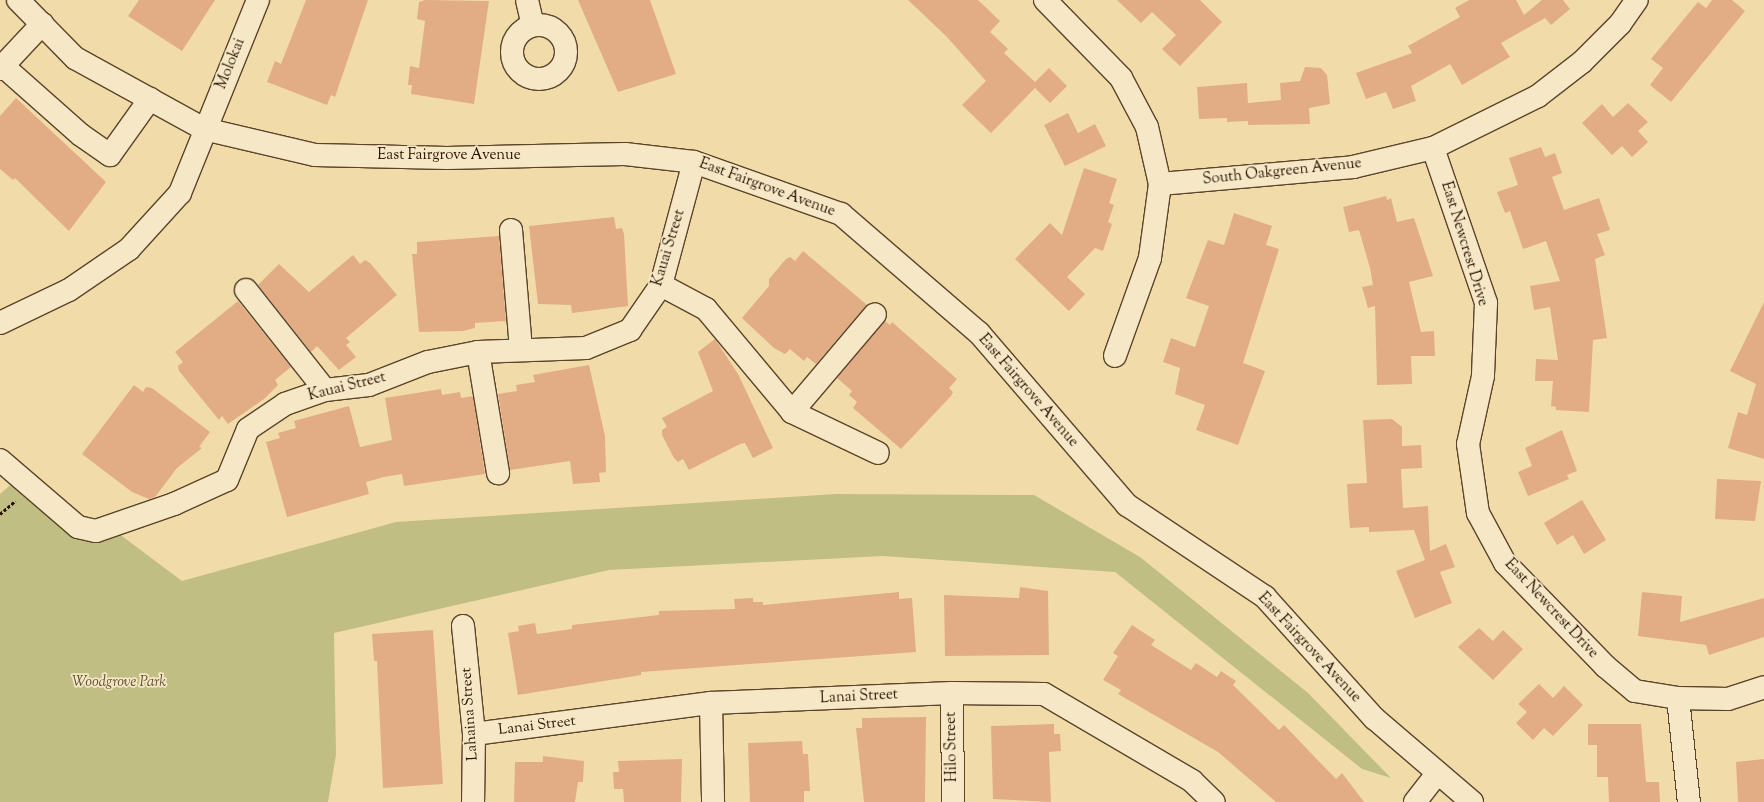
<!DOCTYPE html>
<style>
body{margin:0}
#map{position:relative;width:1764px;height:802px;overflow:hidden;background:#f1dca9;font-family:"Sorts Mill Goudy",serif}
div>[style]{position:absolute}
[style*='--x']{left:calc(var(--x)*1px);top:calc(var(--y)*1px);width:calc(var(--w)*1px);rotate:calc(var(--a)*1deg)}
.green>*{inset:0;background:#c1be84}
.building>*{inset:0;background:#e2ad85}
.path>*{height:2.5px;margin-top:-1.25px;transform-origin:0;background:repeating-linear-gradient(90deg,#291200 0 3px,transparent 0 5px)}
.roads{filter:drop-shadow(1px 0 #5b442a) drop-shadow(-1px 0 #5b442a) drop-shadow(0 1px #5b442a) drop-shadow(0 -1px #5b442a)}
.minor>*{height:22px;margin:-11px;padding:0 11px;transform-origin:11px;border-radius:11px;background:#f6e8c7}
.minor>.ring{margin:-11px;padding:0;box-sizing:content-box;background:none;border:22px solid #f6e8c7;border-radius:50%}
span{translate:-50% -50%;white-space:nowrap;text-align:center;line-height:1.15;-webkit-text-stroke:3.5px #f6e8c7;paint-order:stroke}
.street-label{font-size:15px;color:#291200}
.park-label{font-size:15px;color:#5e4e2e;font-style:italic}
</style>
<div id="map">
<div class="green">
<div style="clip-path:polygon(16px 480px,122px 536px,182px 581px,396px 522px,836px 494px,1034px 495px,1140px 557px,1308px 693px,1391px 778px,1362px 769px,1115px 572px,883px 556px,609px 570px,334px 633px,336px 755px,328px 802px,0 802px,0 494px)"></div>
</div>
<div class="building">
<div style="clip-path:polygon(139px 0,215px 0,182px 51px,128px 16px)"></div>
<div style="clip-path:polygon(306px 0,368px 0,335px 97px,331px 95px,327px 105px,267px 82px,275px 61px,281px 64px)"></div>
<div style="clip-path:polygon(425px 0,489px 1px,474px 104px,411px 94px,412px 85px,408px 85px,410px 66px,419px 68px,425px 21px,417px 19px,419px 2px)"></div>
<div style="clip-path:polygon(578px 0,650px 0,676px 74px,618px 92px)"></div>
<div style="clip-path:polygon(908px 0,978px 0,1000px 21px,990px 32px,1008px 49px,1004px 53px,1035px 82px,1049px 68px,1067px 86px,1050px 103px,1035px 88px,991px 133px,962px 105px,986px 81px,947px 37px)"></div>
<div style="clip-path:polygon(1117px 0,1200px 0,1222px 22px,1180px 66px,1162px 49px,1176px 35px,1152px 12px,1141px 23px)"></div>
<div style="clip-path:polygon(1469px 0,1516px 0,1524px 15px,1542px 0,1563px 0,1570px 9px,1551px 25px,1545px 18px,1501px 43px,1510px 57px,1462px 85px,1450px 64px,1411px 86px,1416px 101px,1393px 109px,1386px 92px,1366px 99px,1356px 73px,1412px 53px,1408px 46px,1460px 17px,1455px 8px)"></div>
<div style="clip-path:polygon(1712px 0,1732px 0,1745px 11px,1671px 102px,1650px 85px,1663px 68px,1651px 59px,1698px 2px,1706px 8px)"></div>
<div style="clip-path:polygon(1305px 67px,1321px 68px,1327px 75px,1330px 104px,1309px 108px,1310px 124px,1248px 125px,1248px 121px,1227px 122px,1227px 118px,1199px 119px,1197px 87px,1247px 83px,1248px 103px,1281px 100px,1280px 83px,1300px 81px)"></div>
<div style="clip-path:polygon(16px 98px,106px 182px,69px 231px,15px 178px,13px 180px,0 169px,0 116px)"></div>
<div style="clip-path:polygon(1628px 103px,1648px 122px,1638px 131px,1648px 142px,1632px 157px,1622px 146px,1612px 155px,1582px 123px,1602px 104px,1613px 117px)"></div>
<div style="clip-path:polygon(1068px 113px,1078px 133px,1095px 124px,1106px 146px,1065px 166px,1044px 125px)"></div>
<div style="clip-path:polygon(1541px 147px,1545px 157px,1555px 153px,1562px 173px,1552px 177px,1564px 210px,1599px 198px,1610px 230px,1597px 234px,1605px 255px,1595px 259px,1607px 338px,1593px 340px,1589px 412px,1556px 410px,1556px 407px,1551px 406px,1553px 381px,1535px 381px,1536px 359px,1558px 360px,1550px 307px,1534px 310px,1530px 286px,1560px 281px,1546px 241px,1523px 249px,1510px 211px,1505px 213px,1497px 192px,1518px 185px,1509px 158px)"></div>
<div style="clip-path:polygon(1084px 168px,1117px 179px,1109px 203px,1114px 205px,1108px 222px,1112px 224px,1103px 251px,1095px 248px,1067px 277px,1085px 294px,1069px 311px,1015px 259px,1050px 223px,1062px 235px)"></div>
<div style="clip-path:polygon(1386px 196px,1387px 200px,1391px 198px,1397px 222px,1414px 218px,1433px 276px,1409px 282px,1421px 332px,1434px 331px,1435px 356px,1411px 356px,1412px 384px,1377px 385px,1375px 306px,1368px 308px,1362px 287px,1373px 285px,1370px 268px,1359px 230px,1349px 232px,1343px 207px)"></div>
<div style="clip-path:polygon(1234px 213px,1272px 226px,1266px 245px,1279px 249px,1243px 363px,1265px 371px,1238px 445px,1196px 430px,1205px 405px,1175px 394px,1180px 368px,1163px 362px,1171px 338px,1195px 347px,1209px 306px,1186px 298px,1208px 240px,1224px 245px)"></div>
<div style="clip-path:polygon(614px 217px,616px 229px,622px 228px,624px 234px,628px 306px,572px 313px,571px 305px,538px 304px,529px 226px)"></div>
<div style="clip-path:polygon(499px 236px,506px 321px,475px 323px,475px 328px,463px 331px,419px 332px,412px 254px,417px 254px,417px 242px)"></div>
<div style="clip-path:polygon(803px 251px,867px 305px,816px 364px,807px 357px,804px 361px,790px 349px,785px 354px,774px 348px,742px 318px,769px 286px,769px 279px,786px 259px,790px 257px,795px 261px)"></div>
<div style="clip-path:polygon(353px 255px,360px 264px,365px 260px,370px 263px,397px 295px,346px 338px,350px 342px,346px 345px,356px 357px,339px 370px,317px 346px,311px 352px,258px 285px,279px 264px,309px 292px)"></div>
<div style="clip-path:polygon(238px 301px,291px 367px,275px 380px,278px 385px,264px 399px,228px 424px,222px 416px,219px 420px,179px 371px,178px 366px,183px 362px,175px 352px)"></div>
<div style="clip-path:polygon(1764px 302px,1764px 459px,1728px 448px,1738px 412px,1747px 415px,1756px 384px,1730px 371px)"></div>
<div style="clip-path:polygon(885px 321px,890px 325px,892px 322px,957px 379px,949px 388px,953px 392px,951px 396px,901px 449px,853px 408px,857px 402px,849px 395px,852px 391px,837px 378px)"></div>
<div style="clip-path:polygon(715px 339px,738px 374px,773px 448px,753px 458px,745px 443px,740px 444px,689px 470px,683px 459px,678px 462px,674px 458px,662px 435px,662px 430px,667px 427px,662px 418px,713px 391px,698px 352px)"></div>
<div style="clip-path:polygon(589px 365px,605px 436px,606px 472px,599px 473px,600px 482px,573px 484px,570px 461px,510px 470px,498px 394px,517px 391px,516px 385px,535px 382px,533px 375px)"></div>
<div style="clip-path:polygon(134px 385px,143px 392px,146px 387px,152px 388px,210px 432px,199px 447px,202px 448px,177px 468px,155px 497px,149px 499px,132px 492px,82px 454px)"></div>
<div style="clip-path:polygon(441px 389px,442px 395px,460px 392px,461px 398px,473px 396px,485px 474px,404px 486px,402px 474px,384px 477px,366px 482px,369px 494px,287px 517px,266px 442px,280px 438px,278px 433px,296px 428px,294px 421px,349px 406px,360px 447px,392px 440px,385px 398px)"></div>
<div style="clip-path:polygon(1392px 419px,1402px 427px,1402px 446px,1421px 445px,1422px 468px,1401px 469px,1403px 508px,1428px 506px,1430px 551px,1446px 544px,1455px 567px,1440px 572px,1452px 603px,1415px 618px,1396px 571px,1425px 560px,1414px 530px,1369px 532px,1369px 527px,1350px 528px,1349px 518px,1347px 484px,1367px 483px,1363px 420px)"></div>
<div style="clip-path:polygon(1562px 430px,1577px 471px,1567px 475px,1569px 479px,1528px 496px,1518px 472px,1532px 466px,1525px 448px)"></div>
<div style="clip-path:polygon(1717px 479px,1761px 481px,1755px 521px,1715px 519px)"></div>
<div style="clip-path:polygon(1582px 500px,1606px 540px,1584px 554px,1573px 535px,1557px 545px,1544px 523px)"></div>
<div style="clip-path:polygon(1020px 587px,1048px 591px,1049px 655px,945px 656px,944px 595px,1019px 598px)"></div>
<div style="clip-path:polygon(899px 592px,899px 599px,912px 598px,916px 652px,641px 672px,641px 675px,518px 695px,508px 633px,519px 631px,518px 626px,535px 623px,537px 634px,572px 629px,572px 625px,659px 615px,659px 611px,735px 609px,734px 599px,753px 598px,753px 602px,763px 602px,763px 605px)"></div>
<div style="clip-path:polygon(1642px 592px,1682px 596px,1680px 622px,1764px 598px,1764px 637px,1709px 655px,1706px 645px,1638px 636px)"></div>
<div style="clip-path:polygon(1132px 625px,1155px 640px,1151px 645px,1191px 670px,1196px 663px,1217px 677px,1221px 671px,1236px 681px,1233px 685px,1279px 730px,1284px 725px,1336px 779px,1342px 773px,1364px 802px,1276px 802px,1218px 752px,1118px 694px,1121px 690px,1103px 680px,1118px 656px,1113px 653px)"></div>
<div style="clip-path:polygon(1479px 628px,1493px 641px,1503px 630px,1523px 649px,1493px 680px,1458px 647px)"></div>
<div style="clip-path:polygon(433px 630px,443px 784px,383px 788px,377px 661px,374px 661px,372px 634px)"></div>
<div style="clip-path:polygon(1539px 684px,1553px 698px,1564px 686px,1583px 705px,1553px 736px,1544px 728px,1533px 740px,1516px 723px,1527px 712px,1518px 704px)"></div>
<div style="clip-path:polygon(926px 717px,925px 802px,864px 802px,856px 728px,862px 728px,862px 718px)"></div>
<div style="clip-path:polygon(1054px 724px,1054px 734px,1060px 734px,1061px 751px,1049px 752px,1051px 802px,993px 799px,991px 726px)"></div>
<div style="clip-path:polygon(1588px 724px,1641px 724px,1646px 782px,1659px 782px,1660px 802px,1609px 802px,1608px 777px,1597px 777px,1597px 745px,1588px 745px)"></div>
<div style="clip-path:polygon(802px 741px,803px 754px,808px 754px,810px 791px,804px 791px,804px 802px,750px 802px,748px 743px)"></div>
<div style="clip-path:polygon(543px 756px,584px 761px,583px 782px,578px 782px,575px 802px,514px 802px,515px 762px,543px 762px)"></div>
<div style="clip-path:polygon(682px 759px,681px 802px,624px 802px,623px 789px,614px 789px,613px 772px,619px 772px,618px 761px)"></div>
<div style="clip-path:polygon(1764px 759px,1764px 802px,1738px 802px,1736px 762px)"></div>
</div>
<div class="path">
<div style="--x:0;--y:514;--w:20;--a:-41"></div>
</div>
<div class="roads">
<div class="minor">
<div style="--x:18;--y:0;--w:81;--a:45.5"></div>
<div style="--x:75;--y:58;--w:147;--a:28.8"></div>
<div style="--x:204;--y:129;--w:114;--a:13.2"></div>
<div style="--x:315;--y:155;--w:132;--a:1.3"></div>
<div style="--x:447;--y:158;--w:178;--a:-1.3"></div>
<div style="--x:625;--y:154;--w:69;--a:6.6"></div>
<div style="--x:694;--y:162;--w:156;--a:19.5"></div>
<div style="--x:841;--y:214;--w:182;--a:40.8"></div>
<div style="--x:979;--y:333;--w:227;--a:49.3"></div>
<div style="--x:1127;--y:505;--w:166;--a:33.7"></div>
<div style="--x:1265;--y:597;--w:163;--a:48"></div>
<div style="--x:1374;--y:718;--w:129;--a:40.6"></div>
<div style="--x:527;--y:0;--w:26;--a:77"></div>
<div style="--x:1045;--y:0;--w:109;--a:45.7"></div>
<div style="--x:1121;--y:78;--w:55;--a:62"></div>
<div style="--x:1147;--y:127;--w:58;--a:77.2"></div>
<div style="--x:1160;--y:184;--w:75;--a:97.7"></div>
<div style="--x:1150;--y:258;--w:104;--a:109.7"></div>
<div class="ring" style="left:512px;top:25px;width:32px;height:32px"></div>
<div style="--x:3;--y:66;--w:104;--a:41.5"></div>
<div style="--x:81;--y:135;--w:35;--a:35"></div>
<div style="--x:110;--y:155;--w:69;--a:-54.5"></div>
<div style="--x:0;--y:69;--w:62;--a:-47"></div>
<div style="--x:1433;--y:148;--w:164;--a:71.1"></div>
<div style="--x:1486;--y:303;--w:73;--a:92.4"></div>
<div style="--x:1483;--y:376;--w:70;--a:102.4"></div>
<div style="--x:1468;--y:444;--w:70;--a:81.8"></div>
<div style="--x:1478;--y:513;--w:57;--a:61.6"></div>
<div style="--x:1505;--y:563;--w:144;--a:45.8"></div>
<div style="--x:1605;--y:666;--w:39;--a:40"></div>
<div style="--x:1635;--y:691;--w:44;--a:9.2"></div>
<div style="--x:1678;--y:698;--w:50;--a:1.1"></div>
<div style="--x:1728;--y:699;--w:38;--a:-18"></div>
<div style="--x:1160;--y:184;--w:194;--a:-5"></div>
<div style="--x:1353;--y:167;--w:82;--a:-13.4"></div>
<div style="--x:1433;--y:148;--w:117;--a:-26.3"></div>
<div style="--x:1538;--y:96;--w:56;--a:-37.7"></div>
<div style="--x:1582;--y:62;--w:54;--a:-45"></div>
<div style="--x:1620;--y:24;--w:29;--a:-55"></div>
<div style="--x:511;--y:230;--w:120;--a:85.2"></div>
<div style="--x:661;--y:285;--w:51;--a:28.1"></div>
<div style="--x:706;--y:309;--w:134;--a:50.1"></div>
<div style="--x:792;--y:412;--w:95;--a:25.5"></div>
<div style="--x:246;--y:290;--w:127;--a:51.7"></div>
<div style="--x:0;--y:323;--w:76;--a:-25.6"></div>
<div style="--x:69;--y:290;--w:73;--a:-34.3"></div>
<div style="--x:129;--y:249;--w:76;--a:-47.7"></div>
<div style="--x:180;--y:193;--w:208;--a:-68"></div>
<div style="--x:478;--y:352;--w:123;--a:80.6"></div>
<div style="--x:792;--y:412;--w:128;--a:-49.7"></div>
<div style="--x:0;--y:460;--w:103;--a:40.7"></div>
<div style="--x:78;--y:527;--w:18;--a:13"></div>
<div style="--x:96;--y:531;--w:83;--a:-19.1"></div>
<div style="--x:174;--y:504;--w:58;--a:-24.4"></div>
<div style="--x:227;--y:480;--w:55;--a:-67.6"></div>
<div style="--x:248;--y:429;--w:45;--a:-34"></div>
<div style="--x:285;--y:404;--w:42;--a:-19.3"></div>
<div style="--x:325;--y:390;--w:44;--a:-6.5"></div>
<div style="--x:369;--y:385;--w:63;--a:-21.3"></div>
<div style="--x:428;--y:362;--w:51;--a:-11.3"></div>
<div style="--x:478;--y:352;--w:108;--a:-2.1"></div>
<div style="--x:586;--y:348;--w:48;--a:-22.2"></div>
<div style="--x:630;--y:330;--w:55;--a:-55.4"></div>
<div style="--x:661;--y:285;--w:127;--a:-75"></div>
<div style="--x:463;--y:626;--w:109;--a:84.2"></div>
<div style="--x:474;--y:734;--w:68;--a:90.8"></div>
<div style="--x:952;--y:693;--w:109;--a:89.5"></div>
<div style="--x:1678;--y:698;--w:105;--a:84"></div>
<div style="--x:711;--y:703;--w:99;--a:88.8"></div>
<div style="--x:474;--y:734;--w:239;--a:-7.5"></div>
<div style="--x:711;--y:703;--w:241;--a:-2.4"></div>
<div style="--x:952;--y:693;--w:92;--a:0.6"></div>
<div style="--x:1044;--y:694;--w:172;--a:30.4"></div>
<div style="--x:1192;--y:781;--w:30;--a:44"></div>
<div style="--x:1415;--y:802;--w:37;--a:-52"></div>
</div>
</div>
<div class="street-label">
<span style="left:231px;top:64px;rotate:-68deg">Molokai</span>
<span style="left:449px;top:156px">East Fairgrove Avenue</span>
<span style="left:1282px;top:172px;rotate:-6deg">South Oakgreen Avenue</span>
<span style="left:767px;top:188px;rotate:20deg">East Fairgrove Avenue</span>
<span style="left:1464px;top:244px;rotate:73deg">East Newcrest Drive</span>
<span style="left:669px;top:248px;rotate:-73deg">Kauai Street</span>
<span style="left:347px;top:387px;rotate:-14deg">Kauai Street</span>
<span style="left:1028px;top:391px;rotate:49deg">East Fairgrove Avenue</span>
<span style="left:1551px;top:609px;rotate:47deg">East Newcrest Drive</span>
<span style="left:1309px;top:648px;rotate:47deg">East Fairgrove Avenue</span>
<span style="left:859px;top:697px;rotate:-3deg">Lanai Street</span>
<span style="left:470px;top:714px;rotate:-94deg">Lahaina Street</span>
<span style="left:537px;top:726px;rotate:-7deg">Lanai Street</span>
<span style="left:952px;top:747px;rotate:-91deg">Hilo Street</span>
</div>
<div class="park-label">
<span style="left:119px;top:683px">Woodgrove Park</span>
</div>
</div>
